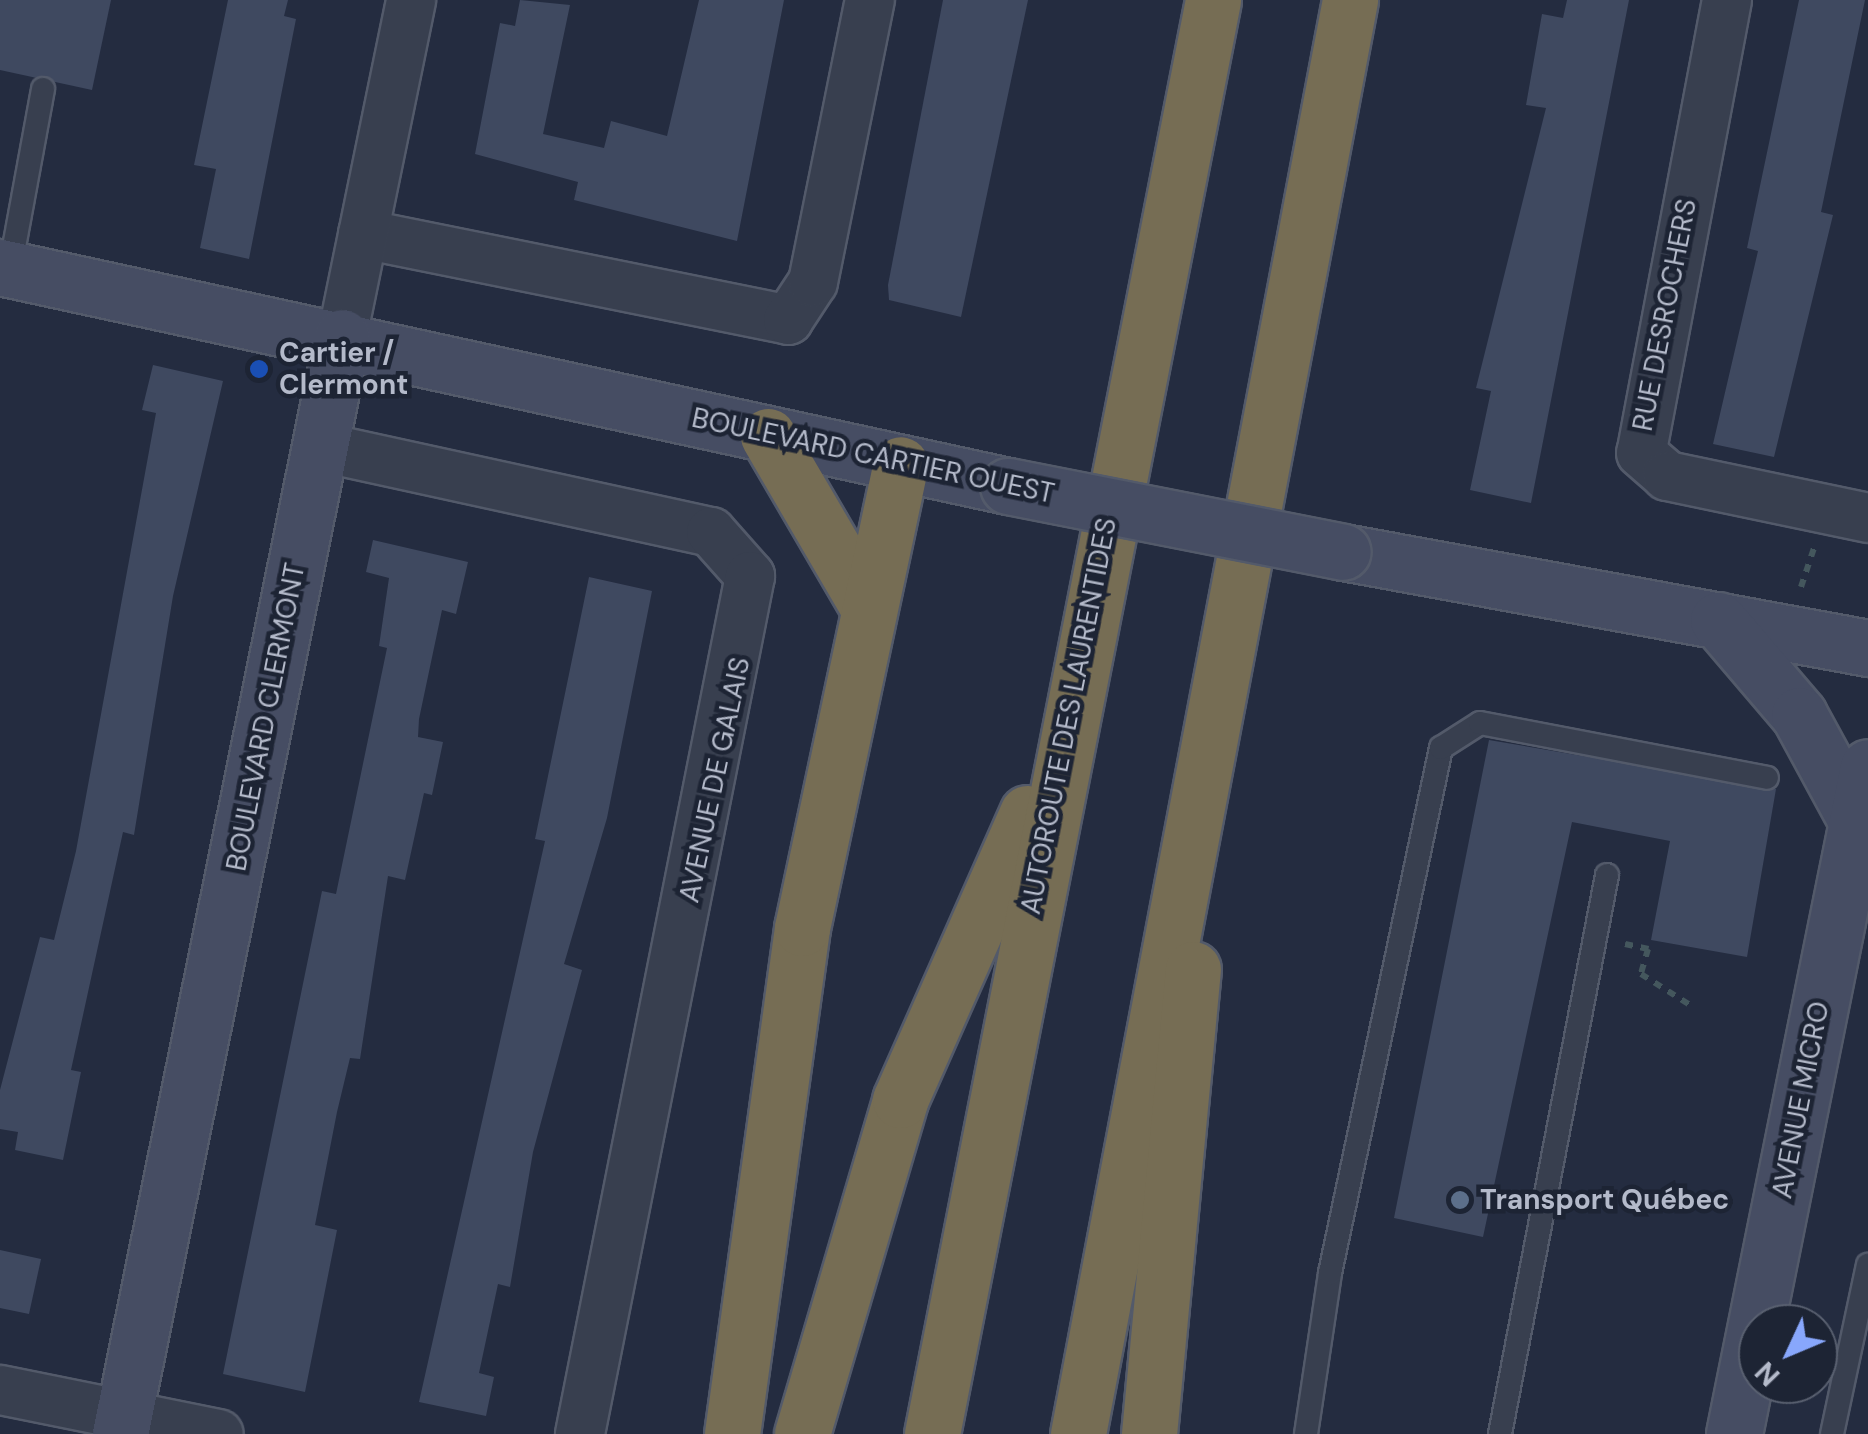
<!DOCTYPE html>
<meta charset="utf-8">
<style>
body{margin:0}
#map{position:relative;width:1868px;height:1434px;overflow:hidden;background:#242c40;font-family:"DM Sans",sans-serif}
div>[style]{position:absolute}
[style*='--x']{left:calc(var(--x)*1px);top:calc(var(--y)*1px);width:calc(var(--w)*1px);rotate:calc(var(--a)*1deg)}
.building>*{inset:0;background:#3f4960}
.path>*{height:6px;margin-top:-3px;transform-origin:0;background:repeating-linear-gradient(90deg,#44575d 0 8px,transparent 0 16px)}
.roads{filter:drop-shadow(2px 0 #535a6a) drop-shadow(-2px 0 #535a6a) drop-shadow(0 2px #535a6a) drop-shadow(0 -2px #535a6a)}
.lane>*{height:22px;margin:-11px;padding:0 11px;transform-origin:11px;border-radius:11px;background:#383f4f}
.street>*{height:48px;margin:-24px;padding:0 24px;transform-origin:24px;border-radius:24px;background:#383f4f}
.secondary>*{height:55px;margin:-27.5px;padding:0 27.5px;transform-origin:27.5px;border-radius:27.5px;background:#464d63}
.highway>*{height:55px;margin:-27.5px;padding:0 27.5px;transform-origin:27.5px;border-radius:27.5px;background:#766d54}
.bridges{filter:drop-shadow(2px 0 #535a6a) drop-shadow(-2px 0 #535a6a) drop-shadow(0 2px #535a6a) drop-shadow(0 -2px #535a6a)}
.secondary-bridge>*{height:55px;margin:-27.5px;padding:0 27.5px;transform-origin:27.5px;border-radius:27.5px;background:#464d63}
.dots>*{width:28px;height:28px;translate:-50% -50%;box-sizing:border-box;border:5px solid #1d2434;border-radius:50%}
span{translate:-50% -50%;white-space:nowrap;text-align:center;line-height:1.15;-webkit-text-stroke:9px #1d2434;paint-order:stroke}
.street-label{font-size:28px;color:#b4baca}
.poi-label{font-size:28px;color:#b4baca;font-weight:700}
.left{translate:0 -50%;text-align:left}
.north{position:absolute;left:1738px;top:1304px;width:100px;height:100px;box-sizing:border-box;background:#1d2434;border:2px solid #596070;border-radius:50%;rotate:226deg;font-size:28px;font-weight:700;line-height:40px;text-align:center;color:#b4baca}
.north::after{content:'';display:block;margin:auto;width:35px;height:45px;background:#88a7fc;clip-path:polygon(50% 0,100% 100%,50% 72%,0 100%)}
</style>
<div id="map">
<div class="building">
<div style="clip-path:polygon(0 0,111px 0,92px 90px,0 70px)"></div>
<div style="clip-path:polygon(228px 0,288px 0,284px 16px,296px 19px,249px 259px,200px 248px,216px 169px,194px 165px)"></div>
<div style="clip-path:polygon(520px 0,570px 5px,543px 134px,604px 148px,611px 121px,667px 136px,699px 0,784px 0,737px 241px,574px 200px,578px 182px,475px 154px,500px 23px,515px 26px)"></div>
<div style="clip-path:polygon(943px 0,1028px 0,961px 317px,889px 300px,888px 285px)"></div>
<div style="clip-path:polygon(1567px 0,1629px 0,1531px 503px,1470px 490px,1491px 391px,1476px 388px,1546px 108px,1526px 105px,1542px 14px,1563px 18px)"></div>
<div style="clip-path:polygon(1799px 0,1865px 0,1821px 212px,1833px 215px,1774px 457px,1713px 444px,1758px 251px,1747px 248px)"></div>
<div style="clip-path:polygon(153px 365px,223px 381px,173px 596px,134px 835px,123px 832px,71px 1070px,81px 1072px,63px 1160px,15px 1150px,18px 1132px,0 1129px,0 1090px,40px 937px,54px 940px,76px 851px,156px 413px,142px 410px)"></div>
<div style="clip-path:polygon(373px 540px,468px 562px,456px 614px,442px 610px,419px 719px,418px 737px,443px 742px,432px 795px,424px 793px,405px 880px,388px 876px,360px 1059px,350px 1058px,337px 1112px,315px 1225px,337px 1230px,305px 1392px,223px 1374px,322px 891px,336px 894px,387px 648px,379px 646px,389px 578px,366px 572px)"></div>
<div style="clip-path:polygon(589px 577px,652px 591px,607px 818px,564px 964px,582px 970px,533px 1152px,510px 1287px,498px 1284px,479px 1373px,494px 1377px,486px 1416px,419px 1402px,545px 841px,535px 839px)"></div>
<div style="clip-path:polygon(1489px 740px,1776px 789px,1747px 957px,1651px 940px,1670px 841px,1572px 822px,1483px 1237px,1394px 1218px)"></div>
<div style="clip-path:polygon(0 1250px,41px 1259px,29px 1314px,0 1308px)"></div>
</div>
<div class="path">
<div style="--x:1801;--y:587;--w:41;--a:-71.6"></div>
<div style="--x:1625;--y:944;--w:24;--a:12"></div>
<div style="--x:1648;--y:949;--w:26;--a:106"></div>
<div style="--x:1641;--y:974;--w:58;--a:32.3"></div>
</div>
<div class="roads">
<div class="lane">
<div style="--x:10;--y:269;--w:183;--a:-79.6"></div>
<div style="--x:1306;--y:1434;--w:163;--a:-81.5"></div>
<div style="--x:1330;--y:1273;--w:537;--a:-78.06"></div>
<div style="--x:1441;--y:748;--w:46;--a:-32.7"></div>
<div style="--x:1480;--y:723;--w:292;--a:10.8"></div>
<div style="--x:1500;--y:1434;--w:569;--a:-79.16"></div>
<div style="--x:1832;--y:1434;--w:173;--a:-78"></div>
</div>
<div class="street">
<div style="--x:1727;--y:0;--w:461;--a:100.7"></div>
<div style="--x:1641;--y:453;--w:35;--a:41"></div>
<div style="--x:1667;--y:476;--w:205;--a:11.8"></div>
<div style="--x:363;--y:234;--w:434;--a:11.4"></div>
<div style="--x:788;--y:320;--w:45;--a:-56.7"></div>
<div style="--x:813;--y:282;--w:288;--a:-78.6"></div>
<div style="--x:342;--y:337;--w:344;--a:-78.4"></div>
<div style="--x:321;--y:447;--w:399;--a:12.3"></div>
<div style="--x:711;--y:532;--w:59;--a:48.4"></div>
<div style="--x:750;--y:576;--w:875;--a:101.21"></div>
<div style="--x:0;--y:1390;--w:223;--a:11.4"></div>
</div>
<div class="secondary">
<div style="--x:0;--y:267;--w:1032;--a:12.26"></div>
<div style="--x:1343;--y:552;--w:534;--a:10.36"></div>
<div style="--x:1718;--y:620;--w:125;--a:49.5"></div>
<div style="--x:1799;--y:715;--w:122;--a:61.5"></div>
<div style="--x:120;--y:1434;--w:1119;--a:-78.56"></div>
<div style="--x:1734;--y:1434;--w:680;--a:-78.64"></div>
</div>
<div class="highway">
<div style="--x:768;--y:436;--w:192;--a:59.7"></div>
<div style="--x:732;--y:1434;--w:511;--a:-82.12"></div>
<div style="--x:802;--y:928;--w:474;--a:-78"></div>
<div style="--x:802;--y:1434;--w:348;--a:-73.6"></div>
<div style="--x:900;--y:1100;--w:314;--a:-66.1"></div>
<div style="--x:932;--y:1434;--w:1461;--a:-78.91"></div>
<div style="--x:1078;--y:1434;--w:1460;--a:-79.26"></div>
<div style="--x:1149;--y:1434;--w:467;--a:-84.6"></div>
</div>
</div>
<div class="bridges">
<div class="secondary-bridge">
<div style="--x:1008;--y:486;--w:341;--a:11.1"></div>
</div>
</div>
<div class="dots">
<div style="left:259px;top:369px;background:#1a4fb4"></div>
<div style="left:1460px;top:1200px;background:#5c6f8a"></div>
</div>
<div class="street-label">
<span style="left:1665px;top:315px;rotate:-79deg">RUE DESROCHERS</span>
<span style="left:873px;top:456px;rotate:12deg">BOULEVARD CARTIER OUEST</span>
<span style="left:1069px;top:716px;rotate:-79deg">AUTOROUTE DES LAURENTIDES</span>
<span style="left:266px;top:717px;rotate:-79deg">BOULEVARD CLERMONT</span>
<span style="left:715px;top:780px;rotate:-78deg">AVENUE DE GALAIS</span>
<span style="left:1801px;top:1100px;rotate:-79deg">AVENUE MICRO</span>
</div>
<div class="poi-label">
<span class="left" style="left:279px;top:369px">Cartier /<br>Clermont</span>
<span class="left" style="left:1480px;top:1200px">Transport Québec</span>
</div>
<div class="north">N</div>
</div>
